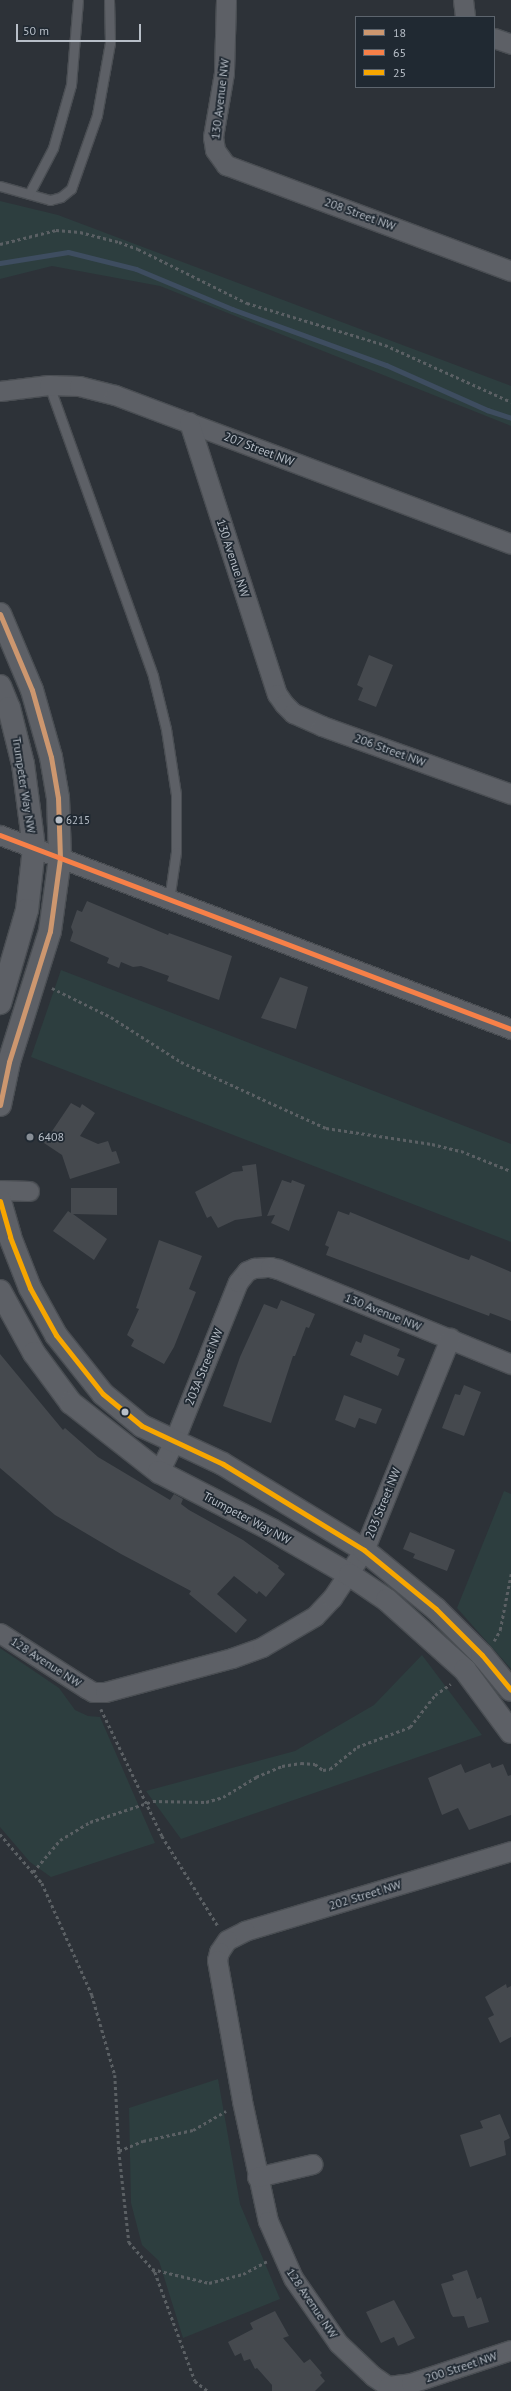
<!DOCTYPE html>
<style>
body{margin:0}
#map{position:relative;width:511px;height:2391px;overflow:hidden;background:#2d3238;font-family:"PT Sans",sans-serif}
div>[style]{position:absolute}
[style*='--x']{left:calc(var(--x)*1px);top:calc(var(--y)*1px);width:calc(var(--w)*1px);rotate:calc(var(--a)*1deg)}
.green>*{inset:0;background:#2d3e3f}
.stream>*{height:5px;margin:-2.5px;padding:0 2.5px;transform-origin:2.5px;border-radius:2.5px;background:#3e4d60}
.building>*{inset:0;background:#45494e}
.path>*{height:2.5px;margin-top:-1.25px;transform-origin:0;background:repeating-linear-gradient(90deg,#5b6064 0 3px,transparent 0 6px)}
.roads{filter:drop-shadow(1px 0 #4a4e53) drop-shadow(-1px 0 #4a4e53) drop-shadow(0 1px #4a4e53) drop-shadow(0 -1px #4a4e53)}
.service>*{height:9px;margin:-4.5px;padding:0 4.5px;transform-origin:4.5px;border-radius:4.5px;background:#5d6066}
.minor>*{height:19px;margin:-9.5px;padding:0 9.5px;transform-origin:9.5px;border-radius:9.5px;background:#5d6066}
.tertiary>*{height:22px;margin:-11px;padding:0 11px;transform-origin:11px;border-radius:11px;background:#5d6066}
.bus-1>*{height:5px;margin:-2.5px;padding:0 2.5px;transform-origin:2.5px;border-radius:2.5px;background:#cd976f}
.bus-2>*{height:5px;margin:-2.5px;padding:0 2.5px;transform-origin:2.5px;border-radius:2.5px;background:#f78048}
.bus-3>*{height:5px;margin:-2.5px;padding:0 2.5px;transform-origin:2.5px;border-radius:2.5px;background:#f7a600}
.dots>*{width:11px;height:11px;translate:-50% -50%;box-sizing:border-box;border:2px solid #202932;border-radius:50%}
span{translate:-50% -50%;white-space:nowrap;text-align:center;line-height:1.15;-webkit-text-stroke:3.5px #202932;paint-order:stroke}
.bus-label{font-size:11px;color:#b8bfc8}
.left{translate:0 -50%;text-align:left}
.street-label{font-size:12px;color:#b8bfc8}
.poi-label{font-size:12px;color:#b8bfc8}
.legend{position:absolute;left:355px;top:16px;width:140px;height:72px;box-sizing:border-box;background:#202932;border:1px solid #5d656e;margin:0;padding:5px 7px;list-style:none;font-size:12px;color:#b8bfc8}
.legend li{display:flex;align-items:center;gap:8px;height:20px}
.legend b{width:20px;border:1px solid #5d656e}
.scale{position:absolute;left:16px;top:24px;width:125px;height:18px;box-sizing:border-box;border:2px solid #b8bfc8;border-top:0;padding-left:5px;font-size:12px;line-height:14px;white-space:nowrap;color:#b8bfc8;-webkit-text-stroke:3px #202932;paint-order:stroke}
</style>
<div id="map">
<div class="green">
<div style="clip-path:polygon(0 201px,58px 215px,511px 386px,511px 426px,160px 286px,52px 266px,0 279px)"></div>
<div style="clip-path:polygon(61px 970px,511px 1144px,511px 1242px,31px 1057px)"></div>
<div style="clip-path:polygon(504px 1491px,511px 1494px,511px 1669px,457px 1608px)"></div>
<div style="clip-path:polygon(0 1648px,59px 1688px,75px 1710px,88px 1716px,100px 1717px,155px 1843px,51px 1877px,30px 1862px,0 1827px)"></div>
<div style="clip-path:polygon(422px 1655px,482px 1735px,181px 1839px,146px 1791px,295px 1751px,374px 1705px)"></div>
<div style="clip-path:polygon(218px 2079px,240px 2204px,280px 2299px,183px 2338px,159px 2261px,142px 2245px,131px 2203px,129px 2108px)"></div>
</div>
<div class="stream">
<div style="--x:0;--y:263;--w:69;--a:-9.2"></div>
<div style="--x:68;--y:252;--w:70;--a:14"></div>
<div style="--x:136;--y:269;--w:104;--a:22.6"></div>
<div style="--x:232;--y:309;--w:164;--a:20"></div>
<div style="--x:386;--y:365;--w:111;--a:24"></div>
<div style="--x:487;--y:410;--w:25;--a:18"></div>
</div>
<div class="building">
<div style="clip-path:polygon(369px 655px,393px 665px,376px 707px,358px 700px,363px 688px,357px 685px)"></div>
<div style="clip-path:polygon(87px 901px,168px 935px,169px 933px,232px 956px,219px 1000px,167px 981px,169px 976px,141px 966px,133px 967px,121px 962px,119px 968px,107px 963px,109px 958px,70px 941px,73px 932px,71px 927px,77px 910px,82px 912px)"></div>
<div style="clip-path:polygon(280px 977px,308px 987px,296px 1029px,261px 1018px)"></div>
<div style="clip-path:polygon(71px 1103px,80px 1108px,82px 1104px,95px 1113px,80px 1136px,98px 1144px,108px 1141px,112px 1152px,116px 1151px,120px 1163px,70px 1179px,62px 1155px,44px 1143px)"></div>
<div style="clip-path:polygon(256px 1164px,262px 1216px,235px 1220px,218px 1228px,211px 1216px,207px 1218px,195px 1192px,233px 1172px,243px 1171px,242px 1166px)"></div>
<div style="clip-path:polygon(282px 1180px,291px 1183px,292px 1180px,305px 1185px,289px 1231px,271px 1223px,275px 1215px,267px 1216px)"></div>
<div style="clip-path:polygon(71px 1188px,117px 1188px,117px 1215px,73px 1214px,107px 1239px,94px 1260px,53px 1231px,68px 1211px,71px 1213px)"></div>
<div style="clip-path:polygon(338px 1211px,349px 1215px,350px 1212px,460px 1257px,469px 1260px,471px 1255px,511px 1272px,511px 1321px,490px 1313px,489px 1316px,326px 1255px,329px 1247px,325px 1245px)"></div>
<div style="clip-path:polygon(159px 1240px,202px 1256px,189px 1289px,196px 1292px,174px 1347px,164px 1364px,131px 1346px,134px 1340px,127px 1335px,139px 1309px,136px 1308px)"></div>
<div style="clip-path:polygon(281px 1300px,315px 1314px,309px 1328px,306px 1327px,295px 1356px,293px 1356px,271px 1423px,223px 1406px,240px 1357px,264px 1304px,277px 1309px)"></div>
<div style="clip-path:polygon(364px 1334px,400px 1349px,397px 1356px,405px 1359px,398px 1376px,350px 1355px,356px 1341px,361px 1343px)"></div>
<div style="clip-path:polygon(0 1354px,63px 1430px,65px 1428px,98px 1457px,170px 1500px,174px 1494px,183px 1499px,181px 1504px,189px 1510px,243px 1540px,279px 1566px,278px 1568px,285px 1574px,266px 1597px,259px 1591px,257px 1594px,234px 1576px,217px 1594px,247px 1620px,236px 1633px,189px 1594px,191px 1591px,121px 1554px,55px 1515px,0 1468px)"></div>
<div style="clip-path:polygon(464px 1385px,481px 1392px,464px 1436px,442px 1428px,455px 1394px,460px 1395px)"></div>
<div style="clip-path:polygon(344px 1395px,382px 1409px,376px 1424px,359px 1418px,355px 1428px,335px 1420px)"></div>
<div style="clip-path:polygon(410px 1532px,455px 1550px,447px 1571px,413px 1558px,415px 1554px,403px 1549px)"></div>
<div style="clip-path:polygon(490px 1763px,492px 1768px,503px 1764px,508px 1776px,511px 1775px,511px 1815px,469px 1830px,458px 1808px,442px 1815px,428px 1778px,461px 1764px,465px 1773px)"></div>
<div style="clip-path:polygon(506px 1984px,507px 1988px,511px 1986px,511px 2037px,500px 2043px,488px 2018px,494px 2015px,485px 1997px)"></div>
<div style="clip-path:polygon(500px 2114px,510px 2138px,504px 2141px,506px 2155px,470px 2167px,460px 2135px,483px 2128px,480px 2121px)"></div>
<div style="clip-path:polygon(467px 2270px,477px 2299px,481px 2297px,489px 2322px,468px 2328px,464px 2316px,453px 2317px,451px 2314px,441px 2284px,454px 2280px,452px 2275px)"></div>
<div style="clip-path:polygon(394px 2300px,415px 2338px,398px 2346px,394px 2337px,381px 2343px,366px 2312px)"></div>
<div style="clip-path:polygon(275px 2311px,289px 2336px,283px 2338px,304px 2363px,310px 2359px,322px 2373px,320px 2375px,325px 2381px,315px 2391px,272px 2391px,272px 2385px,257px 2368px,255px 2369px,250px 2359px,244px 2361px,241px 2353px,235px 2356px,228px 2342px,253px 2329px,250px 2323px)"></div>
</div>
<div class="path">
<div style="--x:0;--y:244;--w:58;--a:-14"></div>
<div style="--x:56;--y:230;--w:24;--a:5"></div>
<div style="--x:80;--y:232;--w:40;--a:14.4"></div>
<div style="--x:119;--y:242;--w:20;--a:20"></div>
<div style="--x:138;--y:249;--w:122;--a:26.4"></div>
<div style="--x:247;--y:303;--w:144;--a:16.9"></div>
<div style="--x:385;--y:345;--w:138;--a:24.3"></div>
<div style="--x:52;--y:988;--w:66;--a:26.2"></div>
<div style="--x:111;--y:1017;--w:83;--a:32.7"></div>
<div style="--x:181;--y:1062;--w:159;--a:24.5"></div>
<div style="--x:326;--y:1128;--w:107;--a:8.6"></div>
<div style="--x:432;--y:1144;--w:30;--a:14"></div>
<div style="--x:461;--y:1151;--w:54;--a:21.8"></div>
<div style="--x:494;--y:1641;--w:13;--a:-61"></div>
<div style="--x:500;--y:1630;--w:57;--a:-78.9"></div>
<div style="--x:101;--y:1709;--w:141;--a:64.3"></div>
<div style="--x:162;--y:1836;--w:106;--a:58.1"></div>
<div style="--x:0;--y:1834;--w:65;--a:49.4"></div>
<div style="--x:42;--y:1883;--w:123;--a:65.9"></div>
<div style="--x:92;--y:1995;--w:83;--a:74"></div>
<div style="--x:115;--y:2075;--w:76;--a:87"></div>
<div style="--x:119;--y:2151;--w:92;--a:83.7"></div>
<div style="--x:129;--y:2242;--w:40;--a:49"></div>
<div style="--x:155;--y:2272;--w:116;--a:69.8"></div>
<div style="--x:195;--y:2381;--w:16;--a:38"></div>
<div style="--x:33;--y:1872;--w:42;--a:-49.8"></div>
<div style="--x:60;--y:1840;--w:35;--a:-31"></div>
<div style="--x:90;--y:1822;--w:66;--a:-18.4"></div>
<div style="--x:153;--y:1801;--w:53;--a:1.1"></div>
<div style="--x:206;--y:1802;--w:18;--a:-16"></div>
<div style="--x:223;--y:1797;--w:39;--a:-31"></div>
<div style="--x:256;--y:1777;--w:28;--a:-23"></div>
<div style="--x:282;--y:1766;--w:19;--a:-9"></div>
<div style="--x:301;--y:1763;--w:14;--a:4"></div>
<div style="--x:315;--y:1764;--w:10;--a:37"></div>
<div style="--x:323;--y:1770;--w:7;--a:-8"></div>
<div style="--x:330;--y:1769;--w:35;--a:-39"></div>
<div style="--x:357;--y:1747;--w:57;--a:-20.7"></div>
<div style="--x:410;--y:1727;--w:41;--a:-52"></div>
<div style="--x:435;--y:1695;--w:19;--a:-35"></div>
<div style="--x:119;--y:2151;--w:26;--a:-23"></div>
<div style="--x:143;--y:2141;--w:51;--a:-12.4"></div>
<div style="--x:193;--y:2130;--w:38;--a:-30"></div>
<div style="--x:152;--y:2269;--w:59;--a:13.8"></div>
<div style="--x:209;--y:2283;--w:35;--a:-15"></div>
<div style="--x:243;--y:2274;--w:27;--a:-28"></div>
</div>
<div class="roads">
<div class="service">
<div style="--x:0;--y:186;--w:52;--a:15.6"></div>
<div style="--x:50;--y:200;--w:11;--a:-15"></div>
<div style="--x:61;--y:197;--w:13;--a:-39"></div>
<div style="--x:71;--y:189;--w:78;--a:-70.6"></div>
<div style="--x:97;--y:115;--w:73;--a:-79.8"></div>
<div style="--x:110;--y:43;--w:43;--a:-91.3"></div>
<div style="--x:29;--y:194;--w:52;--a:-62.4"></div>
<div style="--x:53;--y:148;--w:66;--a:-74.1"></div>
<div style="--x:71;--y:85;--w:85;--a:-85.3"></div>
<div style="--x:49;--y:385;--w:309;--a:70.3"></div>
<div style="--x:153;--y:676;--w:55;--a:76.2"></div>
<div style="--x:166;--y:729;--w:66;--a:81.3"></div>
<div style="--x:176;--y:794;--w:58;--a:90"></div>
<div style="--x:176;--y:852;--w:49;--a:98.3"></div>
</div>
<div class="minor">
<div style="--x:226;--y:0;--w:73;--a:91.6"></div>
<div style="--x:224;--y:73;--w:65;--a:99.8"></div>
<div style="--x:213;--y:137;--w:13;--a:81"></div>
<div style="--x:215;--y:150;--w:19;--a:54"></div>
<div style="--x:226;--y:165;--w:304;--a:20.4"></div>
<div style="--x:463;--y:0;--w:17;--a:83"></div>
<div style="--x:494;--y:38;--w:18;--a:19"></div>
<div style="--x:0;--y:391;--w:49;--a:-7"></div>
<div style="--x:49;--y:385;--w:30;--a:2"></div>
<div style="--x:79;--y:386;--w:37;--a:14"></div>
<div style="--x:115;--y:395;--w:423;--a:20.6"></div>
<div style="--x:189;--y:422;--w:286;--a:72.1"></div>
<div style="--x:277;--y:694;--w:12;--a:55"></div>
<div style="--x:284;--y:704;--w:13;--a:45"></div>
<div style="--x:293;--y:713;--w:32;--a:24"></div>
<div style="--x:322;--y:726;--w:201;--a:19.8"></div>
<div style="--x:0;--y:835;--w:547;--a:20.79"></div>
<div style="--x:0;--y:1190;--w:29;--a:2"></div>
<div style="--x:159;--y:1472;--w:34;--a:-64"></div>
<div style="--x:174;--y:1441;--w:171;--a:-68.1"></div>
<div style="--x:238;--y:1282;--w:14;--a:-51"></div>
<div style="--x:247;--y:1271;--w:8;--a:-23"></div>
<div style="--x:254;--y:1268;--w:16;--a:-4"></div>
<div style="--x:270;--y:1267;--w:8;--a:14"></div>
<div style="--x:278;--y:1269;--w:252;--a:22.2"></div>
<div style="--x:0;--y:1633;--w:102;--a:32.6"></div>
<div style="--x:86;--y:1688;--w:8;--a:30"></div>
<div style="--x:93;--y:1692;--w:12;--a:0"></div>
<div style="--x:105;--y:1692;--w:131;--a:-15"></div>
<div style="--x:232;--y:1658;--w:32;--a:-20"></div>
<div style="--x:262;--y:1647;--w:61;--a:-30.3"></div>
<div style="--x:315;--y:1616;--w:25;--a:-47"></div>
<div style="--x:332;--y:1598;--w:58;--a:-56.3"></div>
<div style="--x:364;--y:1550;--w:229;--a:-67.9"></div>
<div style="--x:511;--y:1851;--w:278;--a:163.3"></div>
<div style="--x:245;--y:1931;--w:20;--a:153"></div>
<div style="--x:227;--y:1940;--w:14;--a:124"></div>
<div style="--x:219;--y:1952;--w:8;--a:104"></div>
<div style="--x:217;--y:1960;--w:143;--a:79.9"></div>
<div style="--x:242;--y:2101;--w:123;--a:77.8"></div>
<div style="--x:268;--y:2221;--w:62;--a:66.3"></div>
<div style="--x:293;--y:2278;--w:79;--a:55.3"></div>
<div style="--x:338;--y:2343;--w:48;--a:43.3"></div>
<div style="--x:373;--y:2376;--w:18;--a:34"></div>
<div style="--x:388;--y:2386;--w:23;--a:-7"></div>
<div style="--x:411;--y:2383;--w:105;--a:-18.3"></div>
<div style="--x:257;--y:2177;--w:57;--a:-13.1"></div>
</div>
<div class="tertiary">
<div style="--x:0;--y:614;--w:82;--a:67.2"></div>
<div style="--x:32;--y:690;--w:70;--a:74.2"></div>
<div style="--x:51;--y:757;--w:42;--a:80.3"></div>
<div style="--x:58;--y:798;--w:60;--a:88.1"></div>
<div style="--x:60;--y:858;--w:74;--a:97.8"></div>
<div style="--x:50;--y:931;--w:137;--a:107.4"></div>
<div style="--x:9;--y:1062;--w:44;--a:101.8"></div>
<div style="--x:0;--y:686;--w:24;--a:68"></div>
<div style="--x:9;--y:708;--w:58;--a:76"></div>
<div style="--x:23;--y:764;--w:85;--a:82.5"></div>
<div style="--x:34;--y:848;--w:62;--a:96.4"></div>
<div style="--x:27;--y:910;--w:97;--a:106.2"></div>
<div style="--x:0;--y:1201;--w:37;--a:74"></div>
<div style="--x:10;--y:1237;--w:55;--a:68.6"></div>
<div style="--x:30;--y:1288;--w:54;--a:61"></div>
<div style="--x:56;--y:1335;--w:75;--a:51.5"></div>
<div style="--x:103;--y:1394;--w:50;--a:39.4"></div>
<div style="--x:142;--y:1426;--w:89;--a:25.1"></div>
<div style="--x:223;--y:1464;--w:165;--a:31.4"></div>
<div style="--x:364;--y:1550;--w:93;--a:39.3"></div>
<div style="--x:436;--y:1609;--w:65;--a:45"></div>
<div style="--x:482;--y:1655;--w:45;--a:50.4"></div>
<div style="--x:0;--y:1291;--w:71;--a:61.3"></div>
<div style="--x:34;--y:1353;--w:62;--a:53.5"></div>
<div style="--x:71;--y:1403;--w:112;--a:38.1"></div>
<div style="--x:159;--y:1472;--w:127;--a:27.2"></div>
<div style="--x:272;--y:1530;--w:90;--a:30"></div>
<div style="--x:350;--y:1575;--w:45;--a:34"></div>
<div style="--x:387;--y:1600;--w:105;--a:41.9"></div>
<div style="--x:465;--y:1670;--w:77;--a:53.4"></div>
</div>
</div>
<div class="bus-1">
<div style="--x:0;--y:614;--w:82;--a:67.2"></div>
<div style="--x:32;--y:690;--w:70;--a:74.2"></div>
<div style="--x:51;--y:757;--w:42;--a:80.3"></div>
<div style="--x:58;--y:798;--w:60;--a:88.1"></div>
<div style="--x:60;--y:858;--w:74;--a:97.8"></div>
<div style="--x:50;--y:931;--w:137;--a:107.4"></div>
<div style="--x:9;--y:1062;--w:44;--a:101.8"></div>
</div>
<div class="bus-2">
<div style="--x:0;--y:835;--w:547;--a:20.79"></div>
</div>
<div class="bus-3">
<div style="--x:0;--y:1201;--w:37;--a:74"></div>
<div style="--x:10;--y:1237;--w:55;--a:68.6"></div>
<div style="--x:30;--y:1288;--w:54;--a:61"></div>
<div style="--x:56;--y:1335;--w:75;--a:51.5"></div>
<div style="--x:103;--y:1394;--w:50;--a:39.4"></div>
<div style="--x:142;--y:1426;--w:89;--a:25.1"></div>
<div style="--x:223;--y:1464;--w:165;--a:31.4"></div>
<div style="--x:364;--y:1550;--w:93;--a:39.3"></div>
<div style="--x:436;--y:1609;--w:65;--a:45"></div>
<div style="--x:482;--y:1655;--w:45;--a:50.4"></div>
</div>
<div class="dots">
<div style="left:59px;top:820px;background:#b8bfc8"></div>
<div style="left:30px;top:1137px;background:#878e96"></div>
<div style="left:125px;top:1412px;background:#b8bfc8"></div>
</div>
<div class="bus-label">
<span class="left" style="left:66px;top:820px">6215</span>
</div>
<div class="street-label">
<span style="left:220px;top:99px;rotate:-83deg">130 Avenue NW</span>
<span style="left:360px;top:214px;rotate:20deg">208 Street NW</span>
<span style="left:259px;top:449px;rotate:21deg">207 Street NW</span>
<span style="left:233px;top:558px;rotate:72deg">130 Avenue NW</span>
<span style="left:390px;top:750px;rotate:20deg">206 Street NW</span>
<span style="left:24px;top:785px;rotate:81deg">Trumpeter Way NW</span>
<span style="left:383px;top:1312px;rotate:22deg">130 Avenue NW</span>
<span style="left:204px;top:1367px;rotate:-68deg">203A Street NW</span>
<span style="left:383px;top:1503px;rotate:-68deg">203 Street NW</span>
<span style="left:247px;top:1518px;rotate:28deg">Trumpeter Way NW</span>
<span style="left:46px;top:1662px;rotate:33deg">128 Avenue NW</span>
<span style="left:365px;top:1895px;rotate:-17deg">202 Street NW</span>
<span style="left:312px;top:2303px;rotate:56deg">128 Avenue NW</span>
<span style="left:461px;top:2367px;rotate:-18deg">200 Street NW</span>
</div>
<div class="poi-label">
<span class="left" style="left:38px;top:1137px">6408</span>
</div>
<ul class="legend">
<li><b style="height:5px;background:#cd976f"></b>18</li>
<li><b style="height:5px;background:#f78048"></b>65</li>
<li><b style="height:5px;background:#f7a600"></b>25</li>
</ul>
<div class="scale">50 m</div>
</div>
